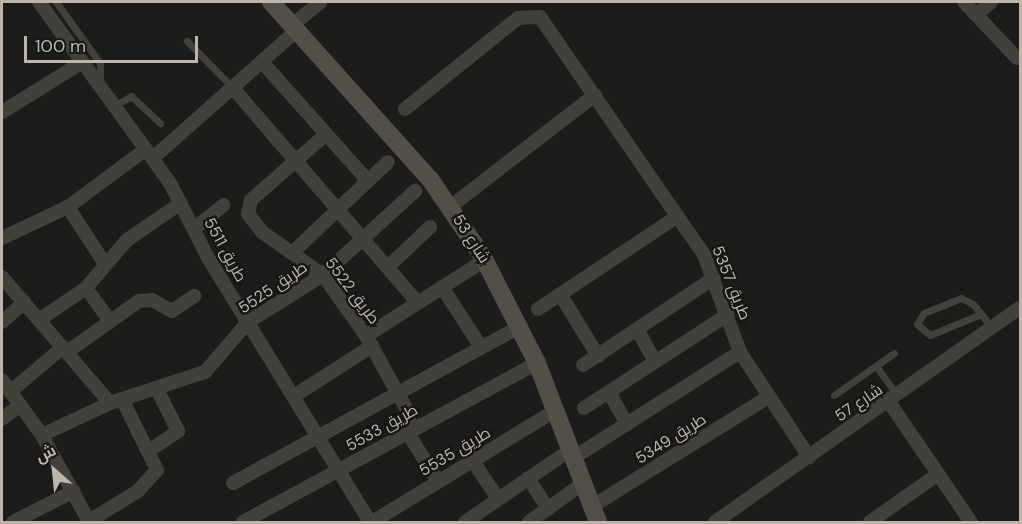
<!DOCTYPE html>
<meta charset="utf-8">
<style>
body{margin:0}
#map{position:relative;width:1022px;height:524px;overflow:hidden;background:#1c1c1a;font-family:"DM Sans",Cairo,sans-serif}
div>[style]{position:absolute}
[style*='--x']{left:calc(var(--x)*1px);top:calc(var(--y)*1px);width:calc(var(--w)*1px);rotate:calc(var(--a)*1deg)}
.lane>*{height:7px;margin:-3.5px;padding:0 3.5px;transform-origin:3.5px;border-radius:3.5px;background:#42403a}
.street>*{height:14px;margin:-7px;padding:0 7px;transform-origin:7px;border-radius:7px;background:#42403a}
.secondary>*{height:18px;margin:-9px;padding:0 9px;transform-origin:9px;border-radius:9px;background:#524e48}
span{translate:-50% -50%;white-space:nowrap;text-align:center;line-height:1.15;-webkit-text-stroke:5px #171715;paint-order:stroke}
.street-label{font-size:16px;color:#bdb5ab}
.frame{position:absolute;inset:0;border:3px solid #bdb5ab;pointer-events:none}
.north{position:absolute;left:24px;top:440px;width:60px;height:60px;-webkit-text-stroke:4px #171715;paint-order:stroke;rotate:333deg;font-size:16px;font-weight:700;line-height:24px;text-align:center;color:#bdb5ab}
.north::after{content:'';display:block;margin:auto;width:21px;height:27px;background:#bdb5ab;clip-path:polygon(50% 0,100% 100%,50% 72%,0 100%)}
.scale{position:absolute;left:24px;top:36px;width:174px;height:27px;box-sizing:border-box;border:3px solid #bdb5ab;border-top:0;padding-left:8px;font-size:18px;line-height:21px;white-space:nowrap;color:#bdb5ab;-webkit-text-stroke:4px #171715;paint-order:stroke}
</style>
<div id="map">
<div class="lane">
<div style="--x:56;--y:2;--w:75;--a:54.2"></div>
<div style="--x:100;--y:63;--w:22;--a:90"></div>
<div style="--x:187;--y:41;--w:66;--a:45.6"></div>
<div style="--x:114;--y:106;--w:20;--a:-30"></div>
<div style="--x:131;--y:96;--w:40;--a:43"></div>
<div style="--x:981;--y:314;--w:55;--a:157.6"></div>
<div style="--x:930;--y:335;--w:17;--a:-140"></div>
<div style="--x:917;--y:324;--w:13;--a:-58"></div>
<div style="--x:924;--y:313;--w:40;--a:-22"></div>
<div style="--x:961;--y:298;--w:13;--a:27"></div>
<div style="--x:973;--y:304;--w:19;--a:51"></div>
<div style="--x:985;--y:319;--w:10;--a:53"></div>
<div style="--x:876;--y:366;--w:37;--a:54"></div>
<div style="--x:834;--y:395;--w:73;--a:-35"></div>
</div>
<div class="street">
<div style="--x:39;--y:2;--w:223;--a:54.1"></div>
<div style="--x:170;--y:183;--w:82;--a:63.1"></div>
<div style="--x:207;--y:256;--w:312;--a:58.5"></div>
<div style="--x:964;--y:2;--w:77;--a:46.6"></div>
<div style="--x:976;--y:15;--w:20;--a:-41"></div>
<div style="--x:291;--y:26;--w:38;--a:-39"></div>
<div style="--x:262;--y:62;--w:159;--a:48.3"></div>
<div style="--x:233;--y:88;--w:284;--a:49.3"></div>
<div style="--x:405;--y:109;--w:145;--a:-38.8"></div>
<div style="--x:518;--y:18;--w:22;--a:-3"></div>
<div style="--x:540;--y:17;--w:289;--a:55.4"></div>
<div style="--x:704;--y:255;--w:103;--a:69.6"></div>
<div style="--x:740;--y:352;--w:126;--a:56.7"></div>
<div style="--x:2;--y:112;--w:93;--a:-31.8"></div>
<div style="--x:324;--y:136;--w:97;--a:138.8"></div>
<div style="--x:251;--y:200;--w:14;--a:102"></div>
<div style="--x:248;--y:214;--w:23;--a:52"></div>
<div style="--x:262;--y:232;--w:75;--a:35.2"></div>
<div style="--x:323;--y:275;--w:75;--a:54.8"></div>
<div style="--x:366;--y:336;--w:105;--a:61"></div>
<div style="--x:153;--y:158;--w:191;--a:-41.6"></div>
<div style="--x:68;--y:207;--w:68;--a:57"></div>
<div style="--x:450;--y:207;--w:183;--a:-37.7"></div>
<div style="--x:194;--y:229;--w:38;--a:-39"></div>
<div style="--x:2;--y:238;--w:73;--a:-25.2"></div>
<div style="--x:68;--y:207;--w:97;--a:-36.6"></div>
<div style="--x:292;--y:253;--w:132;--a:-43.5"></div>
<div style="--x:388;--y:267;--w:58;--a:-43.6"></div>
<div style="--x:2;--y:277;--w:166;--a:49.4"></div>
<div style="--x:442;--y:287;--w:72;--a:57"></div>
<div style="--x:86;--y:288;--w:41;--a:54"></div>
<div style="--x:560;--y:294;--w:73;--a:58.5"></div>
<div style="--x:538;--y:309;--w:168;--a:-33.6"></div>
<div style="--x:39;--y:320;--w:57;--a:-34.2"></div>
<div style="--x:86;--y:288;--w:63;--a:-49.5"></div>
<div style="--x:127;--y:240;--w:65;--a:-34.4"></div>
<div style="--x:2;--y:322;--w:30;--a:-42"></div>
<div style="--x:637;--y:329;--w:37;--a:61"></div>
<div style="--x:366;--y:336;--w:141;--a:-32.6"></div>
<div style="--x:67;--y:352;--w:88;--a:-35.3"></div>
<div style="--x:139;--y:301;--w:13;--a:-4"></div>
<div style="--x:152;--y:300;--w:23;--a:29"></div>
<div style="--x:172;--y:311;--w:27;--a:-34"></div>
<div style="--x:583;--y:365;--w:157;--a:-33.6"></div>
<div style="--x:2;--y:380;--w:68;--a:54"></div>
<div style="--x:42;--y:435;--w:99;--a:61.6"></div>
<div style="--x:10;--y:392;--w:70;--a:-40.3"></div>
<div style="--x:609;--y:392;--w:37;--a:61"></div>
<div style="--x:294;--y:396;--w:93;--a:-32.7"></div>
<div style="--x:889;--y:402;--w:145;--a:55.7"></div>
<div style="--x:584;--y:408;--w:171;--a:-33"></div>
<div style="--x:2;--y:419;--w:23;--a:-38"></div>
<div style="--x:408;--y:433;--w:57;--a:58.5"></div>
<div style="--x:42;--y:435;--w:75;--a:-25.2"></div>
<div style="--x:110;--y:403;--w:100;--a:-18.1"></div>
<div style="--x:205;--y:372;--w:66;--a:-49.3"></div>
<div style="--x:248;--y:322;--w:89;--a:-32.1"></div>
<div style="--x:323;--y:275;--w:125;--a:-42.4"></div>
<div style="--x:150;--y:450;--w:34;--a:-34"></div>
<div style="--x:178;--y:431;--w:45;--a:-116.6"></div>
<div style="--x:573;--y:458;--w:198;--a:-32.4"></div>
<div style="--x:473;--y:461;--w:45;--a:56.7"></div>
<div style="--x:528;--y:478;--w:37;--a:57"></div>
<div style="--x:233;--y:483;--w:328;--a:-28.6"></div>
<div style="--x:591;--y:507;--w:207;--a:-31.8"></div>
<div style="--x:89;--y:521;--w:57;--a:-31.5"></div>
<div style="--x:138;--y:491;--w:28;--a:-48"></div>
<div style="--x:157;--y:470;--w:79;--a:-116.2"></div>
<div style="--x:13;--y:522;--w:68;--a:-26.9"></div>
<div style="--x:243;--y:522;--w:334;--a:-28.4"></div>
<div style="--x:372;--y:522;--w:215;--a:-31.3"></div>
<div style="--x:465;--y:522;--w:127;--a:-34.4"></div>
<div style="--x:529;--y:522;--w:65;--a:-35.6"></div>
<div style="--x:715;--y:522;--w:373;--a:-35.1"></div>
<div style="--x:870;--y:522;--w:83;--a:-35.2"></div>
</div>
<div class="secondary">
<div style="--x:271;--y:2;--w:238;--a:48.1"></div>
<div style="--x:430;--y:179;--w:94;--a:55.8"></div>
<div style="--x:483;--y:257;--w:119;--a:63"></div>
<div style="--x:537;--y:363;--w:170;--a:69"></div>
</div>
<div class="street-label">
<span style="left:471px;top:239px;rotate:57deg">شارع 53</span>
<span style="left:225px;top:250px;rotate:61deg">طريق 5511</span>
<span style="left:731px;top:283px;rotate:68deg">طريق 5357</span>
<span style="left:273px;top:288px;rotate:-34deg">طريق 5525</span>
<span style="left:352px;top:291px;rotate:53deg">طريق 5522</span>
<span style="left:859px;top:403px;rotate:-34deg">شارع 57</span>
<span style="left:382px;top:428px;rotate:-29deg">طريق 5533</span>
<span style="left:671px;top:439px;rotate:-32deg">طريق 5349</span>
<span style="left:455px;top:452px;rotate:-31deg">طريق 5535</span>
</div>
<div class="frame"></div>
<div class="north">ش</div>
<div class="scale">100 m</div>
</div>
